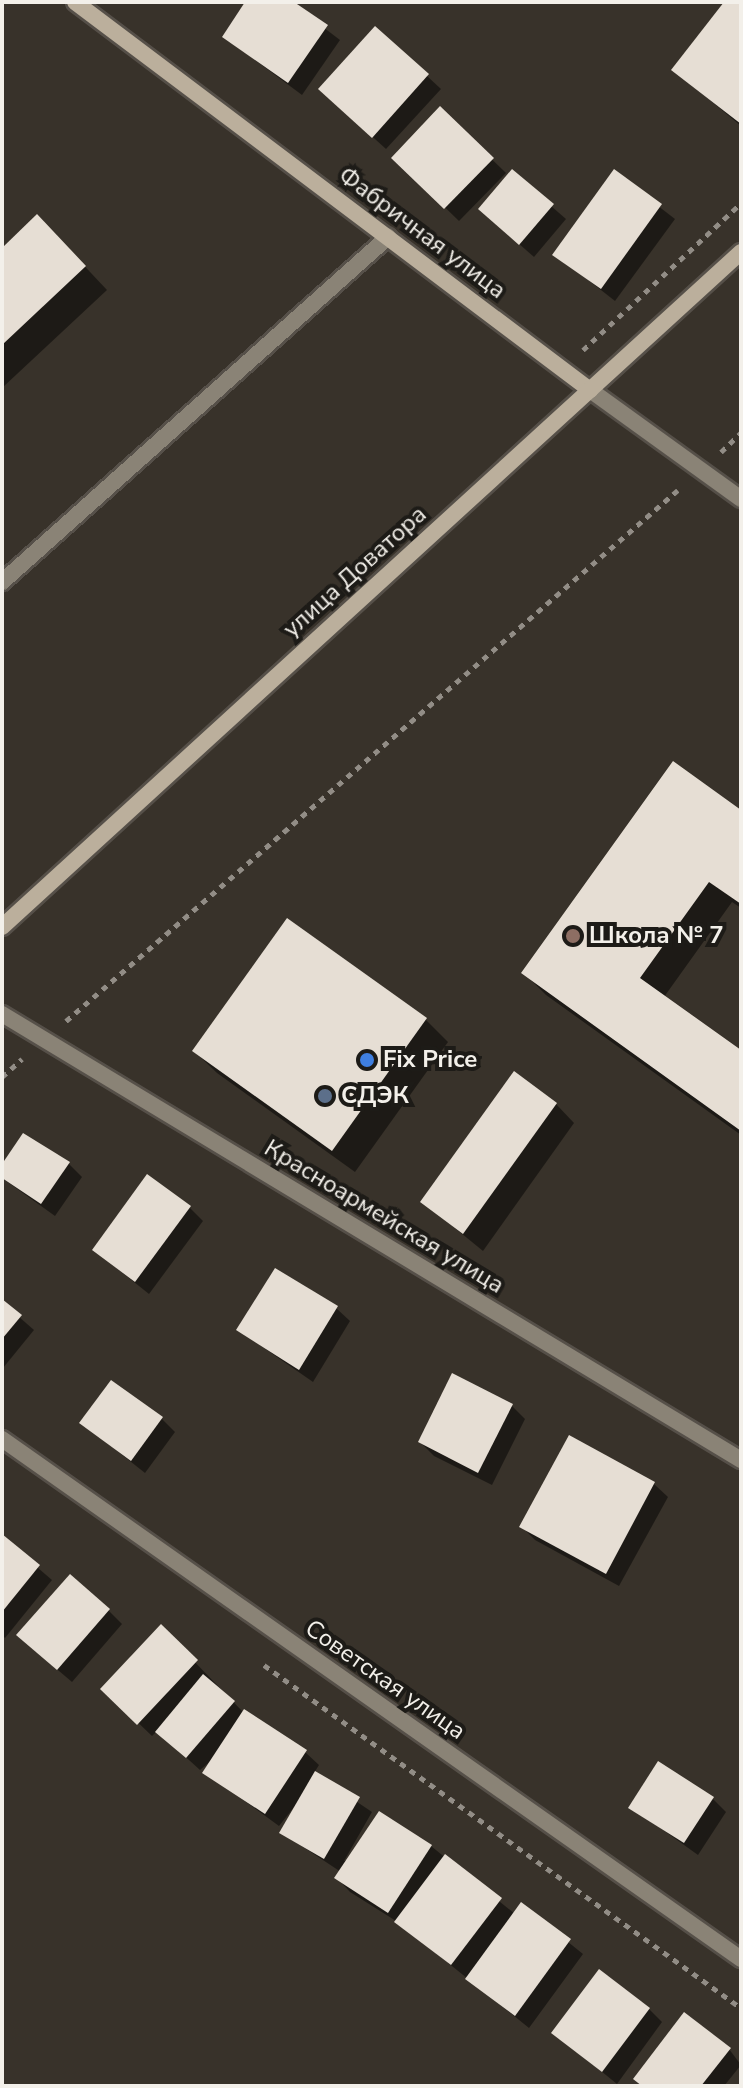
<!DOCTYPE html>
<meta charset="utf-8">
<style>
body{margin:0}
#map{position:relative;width:743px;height:2088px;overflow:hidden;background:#38322a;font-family:"Nunito Sans",sans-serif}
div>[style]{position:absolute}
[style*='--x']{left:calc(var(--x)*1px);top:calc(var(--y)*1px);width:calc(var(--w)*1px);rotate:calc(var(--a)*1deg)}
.shadow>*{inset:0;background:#0007}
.building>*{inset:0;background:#e6ded4}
.path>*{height:5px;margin-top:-2.5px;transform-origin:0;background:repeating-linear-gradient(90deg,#928d86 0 6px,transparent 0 12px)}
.roads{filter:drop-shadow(2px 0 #565049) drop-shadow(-2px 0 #565049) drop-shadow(0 2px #565049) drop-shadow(0 -2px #565049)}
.lane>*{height:16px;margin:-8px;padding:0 8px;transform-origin:8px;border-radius:8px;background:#8a8376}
.street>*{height:16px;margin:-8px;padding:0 8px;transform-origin:8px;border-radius:8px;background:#8a8376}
.secondary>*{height:16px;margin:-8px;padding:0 8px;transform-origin:8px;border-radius:8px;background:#bbaf9c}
.dots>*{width:22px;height:22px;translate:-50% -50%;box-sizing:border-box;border:4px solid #1d1b17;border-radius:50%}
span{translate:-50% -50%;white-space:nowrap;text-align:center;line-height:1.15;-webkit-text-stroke:8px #1d1b17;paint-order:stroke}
.street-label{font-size:24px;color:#f3f0ea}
.poi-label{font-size:24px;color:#f3f0ea;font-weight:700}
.left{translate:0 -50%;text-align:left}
.frame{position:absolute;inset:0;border:4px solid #f3f0ea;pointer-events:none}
</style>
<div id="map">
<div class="shadow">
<div style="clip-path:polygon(248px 2px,290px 2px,340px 40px,302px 95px,224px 37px)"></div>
<div style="clip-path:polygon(726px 2px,741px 2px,741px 126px,674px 70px)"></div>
<div style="clip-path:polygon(427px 76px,441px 89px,386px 149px,334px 102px)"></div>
<div style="clip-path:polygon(440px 109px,506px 173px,459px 221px,394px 158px)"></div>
<div style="clip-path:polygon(512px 172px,566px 219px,534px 257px,494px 222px)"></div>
<div style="clip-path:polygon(614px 172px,675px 219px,615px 301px,555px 254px)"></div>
<div style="clip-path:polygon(59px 239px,107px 290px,2px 388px,2px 250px)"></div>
<div style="clip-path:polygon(741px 813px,741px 908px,732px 902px,664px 997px,741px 1052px,741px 1135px,546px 995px,524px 973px)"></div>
<div style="clip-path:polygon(426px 1020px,448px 1042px,355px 1172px,217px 1073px,194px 1051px)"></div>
<div style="clip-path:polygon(556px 1104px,574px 1123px,483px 1251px,423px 1202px)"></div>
<div style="clip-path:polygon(68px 1163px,82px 1177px,55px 1216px,2px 1178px,2px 1167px)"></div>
<div style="clip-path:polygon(190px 1208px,203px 1221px,149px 1294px,94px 1250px)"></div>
<div style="clip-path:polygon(2px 1302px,34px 1330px,3px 1368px,2px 1367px)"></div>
<div style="clip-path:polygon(336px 1308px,350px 1321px,313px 1382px,238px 1330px)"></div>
<div style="clip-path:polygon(512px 1406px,525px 1419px,492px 1485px,434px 1456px,420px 1442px)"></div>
<div style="clip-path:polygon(162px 1419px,175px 1432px,145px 1473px,82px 1423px)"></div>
<div style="clip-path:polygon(570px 1438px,654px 1484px,668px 1497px,619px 1586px,535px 1540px,522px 1527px)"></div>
<div style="clip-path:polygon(2px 1537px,52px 1580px,5px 1638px,2px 1635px)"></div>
<div style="clip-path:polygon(108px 1610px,122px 1624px,72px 1682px,32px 1648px)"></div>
<div style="clip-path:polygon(161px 1627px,244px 1713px,305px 1752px,319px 1765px,314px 1773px,372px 1812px,344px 1861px,431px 1846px,515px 1914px,522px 1905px,583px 1954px,529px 2028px,396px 1921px,350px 1892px,337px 1878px,341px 1872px,282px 1833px,306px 1792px,279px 1826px,205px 1772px,213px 1759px,200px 1770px,157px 1731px,152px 1736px,103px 1689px)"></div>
<div style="clip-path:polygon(712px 1798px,726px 1812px,698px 1855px,631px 1807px)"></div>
<div style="clip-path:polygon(649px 2009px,662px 2022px,617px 2084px,554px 2033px)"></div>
<div style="clip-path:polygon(729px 2049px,741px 2065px,724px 2086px,642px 2086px)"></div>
</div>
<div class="building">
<div style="clip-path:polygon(245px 2px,294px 2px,328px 25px,288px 83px,222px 37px)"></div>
<div style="clip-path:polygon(724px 2px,741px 2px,741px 124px,671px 70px)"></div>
<div style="clip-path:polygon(375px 26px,429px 74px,372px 138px,318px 89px)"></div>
<div style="clip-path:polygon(440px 106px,494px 158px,444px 209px,391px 158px)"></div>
<div style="clip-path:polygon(512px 169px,554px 204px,519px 245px,478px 209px)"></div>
<div style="clip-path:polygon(614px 169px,662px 204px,601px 289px,552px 255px)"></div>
<div style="clip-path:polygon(37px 214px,86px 266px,2px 345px,2px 248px)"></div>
<div style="clip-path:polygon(673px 761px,741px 810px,741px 904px,709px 882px,640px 978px,741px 1050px,741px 1131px,521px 973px)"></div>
<div style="clip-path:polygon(287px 918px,427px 1018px,332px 1151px,192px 1051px)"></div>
<div style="clip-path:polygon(514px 1071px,557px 1103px,463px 1234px,420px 1202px)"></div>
<div style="clip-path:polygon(23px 1133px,70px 1162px,41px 1204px,2px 1178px,2px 1164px)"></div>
<div style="clip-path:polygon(147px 1174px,191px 1206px,135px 1282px,92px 1250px)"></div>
<div style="clip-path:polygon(275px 1268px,338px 1306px,299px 1370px,236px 1330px)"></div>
<div style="clip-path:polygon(2px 1299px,22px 1315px,2px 1339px)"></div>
<div style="clip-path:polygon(452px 1373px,513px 1404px,478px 1473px,418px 1442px)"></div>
<div style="clip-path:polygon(111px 1380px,163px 1417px,131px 1461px,79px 1423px)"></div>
<div style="clip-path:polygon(569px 1435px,655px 1482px,606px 1574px,519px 1527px)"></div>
<div style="clip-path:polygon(2px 1534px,40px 1565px,2px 1612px)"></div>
<div style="clip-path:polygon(70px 1574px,110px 1609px,57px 1670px,16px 1635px)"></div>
<div style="clip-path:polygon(161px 1624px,198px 1660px,137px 1725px,100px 1689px)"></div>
<div style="clip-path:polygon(203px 1674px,235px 1701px,186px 1758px,155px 1732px)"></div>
<div style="clip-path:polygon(244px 1709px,307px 1750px,265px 1814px,202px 1773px)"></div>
<div style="clip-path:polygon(658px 1761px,714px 1797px,684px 1843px,628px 1808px)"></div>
<div style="clip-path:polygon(315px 1771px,360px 1797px,324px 1859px,279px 1833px)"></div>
<div style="clip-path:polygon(379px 1811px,432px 1845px,388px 1913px,334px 1878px)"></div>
<div style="clip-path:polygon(445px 1854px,502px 1898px,451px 1965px,394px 1922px)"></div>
<div style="clip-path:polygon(521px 1902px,571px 1939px,515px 2016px,465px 1979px)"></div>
<div style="clip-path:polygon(599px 1969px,650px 2008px,602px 2072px,551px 2033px)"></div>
<div style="clip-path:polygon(684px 2012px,731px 2048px,701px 2086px,642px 2086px,633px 2079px)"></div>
</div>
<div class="path">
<div style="--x:583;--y:350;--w:216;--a:-42.9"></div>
<div style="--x:721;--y:452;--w:28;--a:-44"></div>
<div style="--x:66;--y:1021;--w:810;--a:-40.95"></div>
<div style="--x:2;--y:1077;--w:27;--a:-42"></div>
<div style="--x:264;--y:1665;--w:588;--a:35.72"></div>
</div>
<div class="roads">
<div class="lane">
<div style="--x:2;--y:582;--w:518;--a:-41.79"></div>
</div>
<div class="street">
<div style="--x:590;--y:390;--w:186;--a:35.8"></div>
<div style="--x:2;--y:1014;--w:863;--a:31.11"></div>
<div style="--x:2;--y:1439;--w:904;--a:35.13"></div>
</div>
<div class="secondary">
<div style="--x:75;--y:2;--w:645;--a:36.99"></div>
<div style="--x:2;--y:927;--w:1001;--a:-42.41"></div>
</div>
</div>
<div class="dots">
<div style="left:573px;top:936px;background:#8d6e63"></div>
<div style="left:367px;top:1060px;background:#3f7fe0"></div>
<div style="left:325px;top:1096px;background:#5c6f8a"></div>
</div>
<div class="street-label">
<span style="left:422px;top:233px;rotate:37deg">Фабричная улица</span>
<span style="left:355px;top:572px;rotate:-42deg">улица Доватора</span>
<span style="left:384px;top:1217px;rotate:31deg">Красноармейская улица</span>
<span style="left:385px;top:1680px;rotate:35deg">Советская улица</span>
</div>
<div class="poi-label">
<span class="left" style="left:589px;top:936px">Школа № 7</span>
<span class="left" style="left:383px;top:1060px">Fix Price</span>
<span class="left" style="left:341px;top:1096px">СДЭК</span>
</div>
<div class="frame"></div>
</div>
